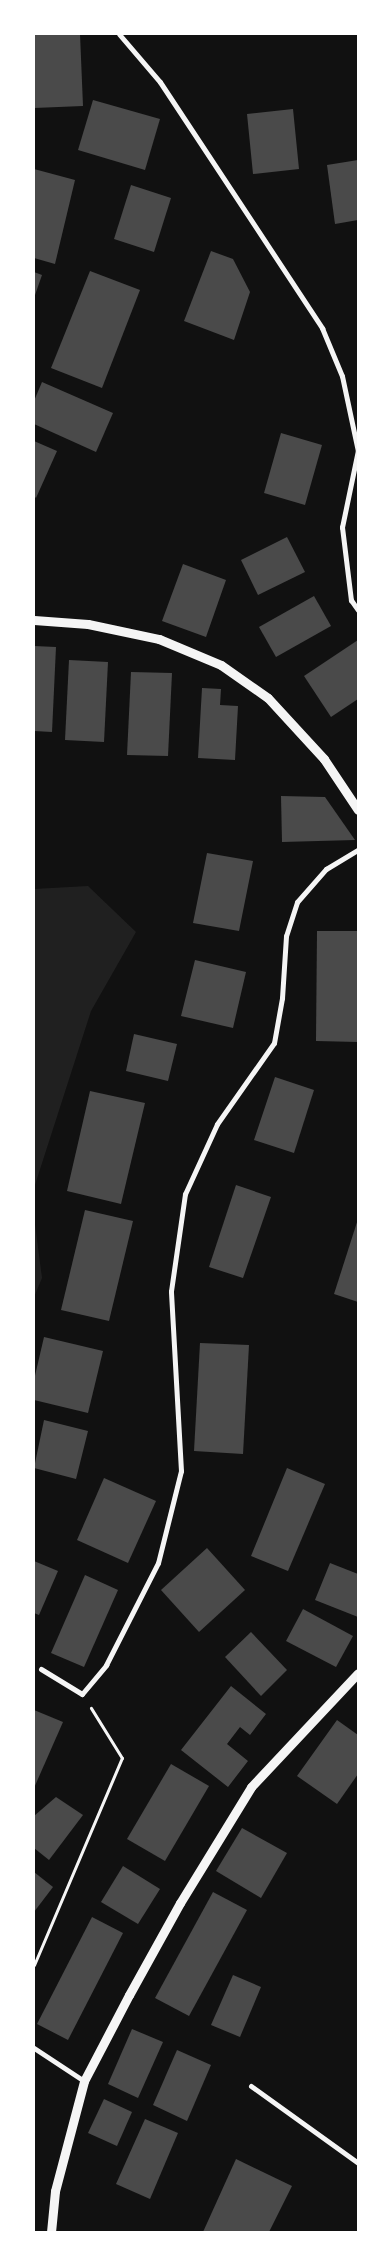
<!DOCTYPE html>
<style>
body{margin:0}
#map{position:relative;width:392px;height:2266px;overflow:hidden;background:#111;font-family:Figtree,sans-serif}
div>[style]{position:absolute}
[style*='--x']{left:calc(var(--x)*1px);top:calc(var(--y)*1px);width:calc(var(--w)*1px);rotate:calc(var(--a)*1deg)}
.green>*{inset:0;background:#202020}
.building>*{inset:0;background:#4a4a4a}
.path>*{height:3px;margin:-1.5px;padding:0 1.5px;transform-origin:1.5px;border-radius:1.5px;background:#f5f5f5}
.minor>*{height:5px;margin:-2.5px;padding:0 2.5px;transform-origin:2.5px;border-radius:2.5px;background:#f5f5f5}
.tertiary>*{height:9px;margin:-4.5px;padding:0 4.5px;transform-origin:4.5px;border-radius:4.5px;background:#f5f5f5}
span{translate:-50% -50%;white-space:nowrap;text-align:center;line-height:1.15;-webkit-text-stroke:5px #fff;paint-order:stroke}
.frame{position:absolute;inset:0;border:35px solid #fff;pointer-events:none}
</style>
<div id="map">
<div class="green">
<div style="clip-path:polygon(88px 886px,136px 932px,91px 1011px,34px 1188px,34px 889px)"></div>
<div style="clip-path:polygon(34px 1217px,42px 1278px,34px 1297px)"></div>
</div>
<div class="building">
<div style="clip-path:polygon(34px 34px,80px 34px,83px 106px,34px 108px)"></div>
<div style="clip-path:polygon(93px 100px,160px 119px,145px 170px,78px 150px)"></div>
<div style="clip-path:polygon(293px 109px,299px 169px,253px 174px,247px 114px)"></div>
<div style="clip-path:polygon(358px 160px,358px 220px,335px 224px,327px 165px)"></div>
<div style="clip-path:polygon(34px 169px,75px 180px,55px 264px,34px 258px)"></div>
<div style="clip-path:polygon(131px 185px,171px 198px,154px 252px,114px 239px)"></div>
<div style="clip-path:polygon(211px 251px,233px 259px,250px 292px,234px 340px,184px 321px)"></div>
<div style="clip-path:polygon(90px 271px,140px 290px,102px 388px,51px 368px)"></div>
<div style="clip-path:polygon(34px 272px,42px 275px,34px 298px)"></div>
<div style="clip-path:polygon(42px 382px,113px 413px,96px 452px,34px 424px,34px 401px)"></div>
<div style="clip-path:polygon(281px 433px,322px 445px,305px 505px,264px 493px)"></div>
<div style="clip-path:polygon(34px 441px,57px 451px,36px 498px,34px 496px)"></div>
<div style="clip-path:polygon(287px 537px,305px 572px,258px 595px,241px 560px)"></div>
<div style="clip-path:polygon(183px 564px,226px 580px,206px 637px,162px 621px)"></div>
<div style="clip-path:polygon(314px 596px,331px 626px,276px 657px,259px 627px)"></div>
<div style="clip-path:polygon(358px 640px,358px 699px,331px 717px,304px 676px)"></div>
<div style="clip-path:polygon(34px 646px,56px 647px,52px 732px,34px 731px)"></div>
<div style="clip-path:polygon(69px 660px,108px 662px,104px 742px,65px 740px)"></div>
<div style="clip-path:polygon(131px 672px,172px 673px,168px 756px,127px 755px)"></div>
<div style="clip-path:polygon(202px 688px,221px 689px,220px 705px,238px 706px,235px 760px,198px 758px)"></div>
<div style="clip-path:polygon(281px 796px,325px 797px,355px 840px,282px 842px)"></div>
<div style="clip-path:polygon(207px 853px,253px 861px,239px 931px,193px 923px)"></div>
<div style="clip-path:polygon(317px 931px,358px 931px,358px 1042px,316px 1041px)"></div>
<div style="clip-path:polygon(195px 960px,246px 972px,233px 1028px,181px 1016px)"></div>
<div style="clip-path:polygon(134px 1034px,177px 1044px,168px 1081px,126px 1071px)"></div>
<div style="clip-path:polygon(275px 1077px,314px 1090px,294px 1153px,254px 1140px)"></div>
<div style="clip-path:polygon(90px 1091px,145px 1103px,121px 1204px,67px 1191px)"></div>
<div style="clip-path:polygon(236px 1185px,271px 1197px,243px 1278px,209px 1267px)"></div>
<div style="clip-path:polygon(85px 1210px,133px 1221px,109px 1321px,61px 1310px)"></div>
<div style="clip-path:polygon(358px 1219px,358px 1302px,334px 1294px)"></div>
<div style="clip-path:polygon(44px 1337px,103px 1351px,88px 1413px,34px 1400px,34px 1380px)"></div>
<div style="clip-path:polygon(200px 1343px,249px 1345px,243px 1454px,194px 1451px)"></div>
<div style="clip-path:polygon(44px 1420px,88px 1431px,76px 1479px,34px 1468px)"></div>
<div style="clip-path:polygon(287px 1468px,325px 1484px,288px 1571px,251px 1556px)"></div>
<div style="clip-path:polygon(104px 1478px,156px 1501px,128px 1563px,77px 1540px)"></div>
<div style="clip-path:polygon(207px 1548px,245px 1590px,199px 1632px,161px 1590px)"></div>
<div style="clip-path:polygon(34px 1561px,58px 1571px,39px 1615px,34px 1613px)"></div>
<div style="clip-path:polygon(330px 1563px,358px 1574px,358px 1617px,315px 1600px)"></div>
<div style="clip-path:polygon(85px 1575px,118px 1590px,84px 1667px,51px 1653px)"></div>
<div style="clip-path:polygon(303px 1609px,353px 1636px,336px 1667px,286px 1641px)"></div>
<div style="clip-path:polygon(251px 1632px,287px 1670px,261px 1696px,225px 1657px)"></div>
<div style="clip-path:polygon(231px 1686px,266px 1714px,250px 1735px,240px 1727px,227px 1744px,248px 1761px,228px 1787px,181px 1750px)"></div>
<div style="clip-path:polygon(34px 1710px,63px 1722px,34px 1788px)"></div>
<div style="clip-path:polygon(337px 1720px,358px 1735px,358px 1774px,337px 1804px,297px 1776px)"></div>
<div style="clip-path:polygon(171px 1764px,209px 1786px,165px 1861px,127px 1839px)"></div>
<div style="clip-path:polygon(56px 1797px,83px 1815px,49px 1860px,34px 1848px,34px 1816px)"></div>
<div style="clip-path:polygon(242px 1828px,287px 1853px,261px 1898px,216px 1871px)"></div>
<div style="clip-path:polygon(123px 1866px,160px 1889px,138px 1924px,101px 1902px)"></div>
<div style="clip-path:polygon(34px 1872px,53px 1887px,34px 1912px)"></div>
<div style="clip-path:polygon(213px 1892px,247px 1910px,189px 2016px,155px 1998px)"></div>
<div style="clip-path:polygon(92px 1917px,123px 1933px,68px 2040px,37px 2024px)"></div>
<div style="clip-path:polygon(233px 1975px,261px 1987px,240px 2037px,211px 2025px)"></div>
<div style="clip-path:polygon(132px 2029px,163px 2042px,138px 2098px,108px 2084px)"></div>
<div style="clip-path:polygon(177px 2050px,211px 2065px,187px 2121px,153px 2105px)"></div>
<div style="clip-path:polygon(104px 2099px,132px 2112px,117px 2146px,88px 2133px)"></div>
<div style="clip-path:polygon(145px 2119px,178px 2133px,150px 2199px,116px 2184px)"></div>
<div style="clip-path:polygon(236px 2159px,292px 2186px,269px 2232px,203px 2232px)"></div>
</div>
<div class="path">
<div style="--x:34;--y:1965;--w:225;--a:-67"></div>
<div style="--x:122;--y:1758;--w:59;--a:-121.8"></div>
</div>
<div class="minor">
<div style="--x:119;--y:34;--w:63;--a:49.5"></div>
<div style="--x:160;--y:82;--w:295;--a:56.6"></div>
<div style="--x:322;--y:328;--w:52;--a:67.4"></div>
<div style="--x:342;--y:376;--w:77;--a:78"></div>
<div style="--x:358;--y:450;--w:79;--a:101.7"></div>
<div style="--x:342;--y:527;--w:74;--a:83"></div>
<div style="--x:351;--y:600;--w:12;--a:55"></div>
<div style="--x:41;--y:1669;--w:48;--a:31.4"></div>
<div style="--x:82;--y:1694;--w:38;--a:-50"></div>
<div style="--x:106;--y:1665;--w:114;--a:-63"></div>
<div style="--x:158;--y:1563;--w:95;--a:-76"></div>
<div style="--x:181;--y:1471;--w:180;--a:-93.2"></div>
<div style="--x:171;--y:1291;--w:98;--a:-81.8"></div>
<div style="--x:185;--y:1194;--w:77;--a:-65.4"></div>
<div style="--x:217;--y:1124;--w:99;--a:-54.9"></div>
<div style="--x:274;--y:1043;--w:46;--a:-79.9"></div>
<div style="--x:282;--y:998;--w:62;--a:-86.3"></div>
<div style="--x:286;--y:936;--w:36;--a:-72"></div>
<div style="--x:297;--y:902;--w:44;--a:-48.7"></div>
<div style="--x:326;--y:869;--w:37;--a:-31"></div>
<div style="--x:34;--y:2048;--w:60;--a:33.4"></div>
<div style="--x:251;--y:2086;--w:132;--a:35.7"></div>
</div>
<div class="tertiary">
<div style="--x:34;--y:620;--w:54;--a:4.2"></div>
<div style="--x:88;--y:624;--w:73;--a:11.9"></div>
<div style="--x:159;--y:639;--w:67;--a:22.8"></div>
<div style="--x:221;--y:665;--w:57;--a:35.1"></div>
<div style="--x:268;--y:698;--w:83;--a:47.4"></div>
<div style="--x:324;--y:759;--w:61;--a:56.3"></div>
<div style="--x:51;--y:2232;--w:41;--a:-84.4"></div>
<div style="--x:55;--y:2191;--w:114;--a:-75.2"></div>
<div style="--x:84;--y:2081;--w:97;--a:-62.4"></div>
<div style="--x:129;--y:1995;--w:105;--a:-61"></div>
<div style="--x:180;--y:1903;--w:136;--a:-58.5"></div>
<div style="--x:251;--y:1787;--w:156;--a:-46.8"></div>
</div>
<div class="frame"></div>
</div>
